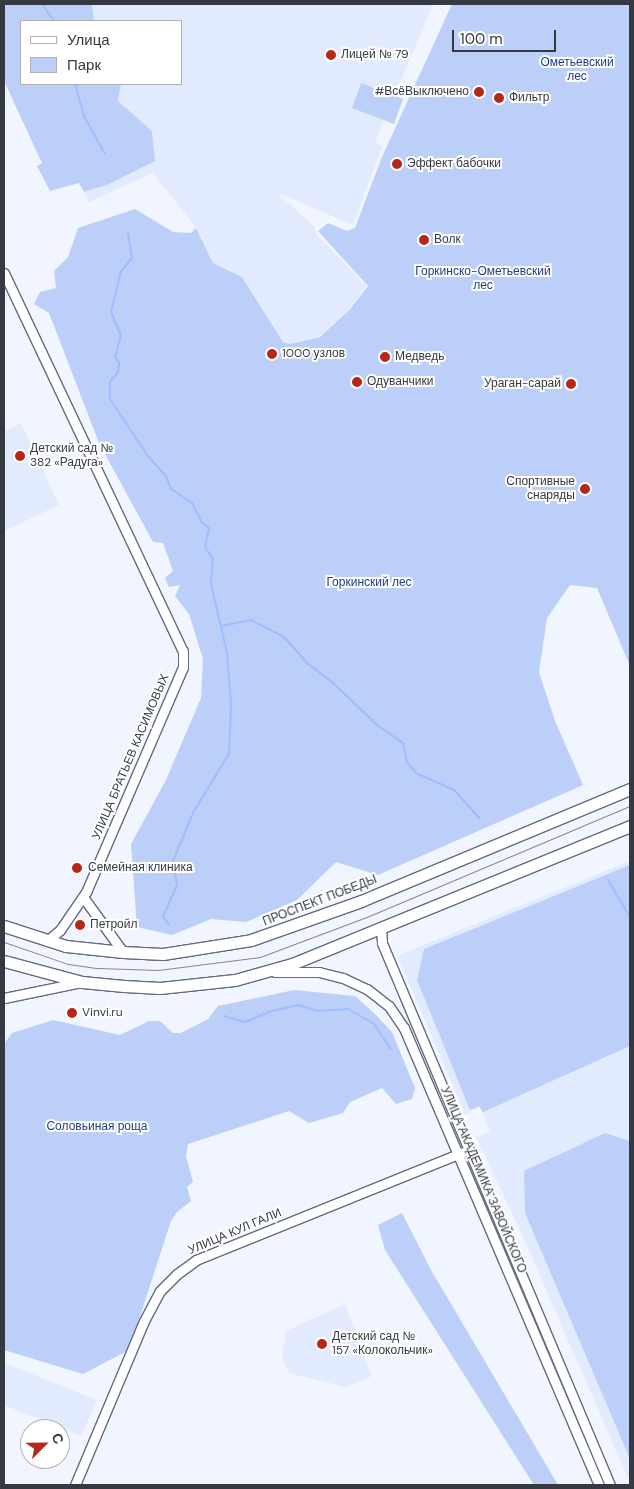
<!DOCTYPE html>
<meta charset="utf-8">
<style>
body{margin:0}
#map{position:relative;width:634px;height:1489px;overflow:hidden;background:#f1f5ff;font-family:"DM Sans",sans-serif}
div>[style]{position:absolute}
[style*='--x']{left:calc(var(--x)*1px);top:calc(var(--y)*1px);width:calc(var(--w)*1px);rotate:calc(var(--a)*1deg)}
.built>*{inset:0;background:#e2ebfd}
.green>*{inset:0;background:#bccff9}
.stream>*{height:2px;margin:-1px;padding:0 1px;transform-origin:1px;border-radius:1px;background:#9fbdfe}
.roads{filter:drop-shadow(1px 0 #626b7f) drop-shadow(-1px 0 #626b7f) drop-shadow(0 1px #626b7f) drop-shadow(0 -1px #626b7f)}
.minor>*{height:9px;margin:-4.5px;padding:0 4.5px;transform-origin:4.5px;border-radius:4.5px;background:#fff}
.major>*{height:11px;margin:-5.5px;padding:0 5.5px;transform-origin:5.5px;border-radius:5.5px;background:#fff}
.tram>*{height:1px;margin:-0.5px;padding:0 0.5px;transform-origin:0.5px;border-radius:0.5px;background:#82878f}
.dots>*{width:14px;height:14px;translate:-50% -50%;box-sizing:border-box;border:2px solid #fff;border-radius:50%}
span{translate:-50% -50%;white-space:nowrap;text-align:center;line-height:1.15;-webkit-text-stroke:4px #fff;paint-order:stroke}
.poi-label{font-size:12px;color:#353a42}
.left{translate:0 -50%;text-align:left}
.right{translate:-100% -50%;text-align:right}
.park-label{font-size:12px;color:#203c85}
.street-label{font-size:12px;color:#353a42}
.frame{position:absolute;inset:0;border:5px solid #353a42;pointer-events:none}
.legend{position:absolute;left:20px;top:20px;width:162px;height:65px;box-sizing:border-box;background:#fff;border:1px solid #aeb0b3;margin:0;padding:6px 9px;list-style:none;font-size:15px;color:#353a42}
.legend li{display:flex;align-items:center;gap:10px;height:25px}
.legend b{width:25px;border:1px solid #aeb0b3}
.north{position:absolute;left:20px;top:1419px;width:50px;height:50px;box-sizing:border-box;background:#fff;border:1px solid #aeb0b3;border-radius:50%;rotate:67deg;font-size:14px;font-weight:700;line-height:20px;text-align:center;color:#353a42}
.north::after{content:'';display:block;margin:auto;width:18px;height:22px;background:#b52719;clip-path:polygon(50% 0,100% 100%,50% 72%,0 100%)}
.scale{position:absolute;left:452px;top:30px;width:104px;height:22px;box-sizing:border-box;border:2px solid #353a42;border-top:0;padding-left:6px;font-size:15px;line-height:18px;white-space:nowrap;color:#353a42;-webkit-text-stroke:4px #fff;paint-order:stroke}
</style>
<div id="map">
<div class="built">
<div style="clip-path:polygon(92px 4px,433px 4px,375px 142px,382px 147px,353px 225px,276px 192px,314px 226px,317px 235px,366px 286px,349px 309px,320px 336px,290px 344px,283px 342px,242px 277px,213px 263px,196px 228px,153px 173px,89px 202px,84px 192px,107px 185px,155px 161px,152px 131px,118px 101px,121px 84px,181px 84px,181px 21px,94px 21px)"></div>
<div style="clip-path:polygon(21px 423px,59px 505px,4px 531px,4px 431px)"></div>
<div style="clip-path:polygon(630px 861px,630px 1483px,524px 1239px,476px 1137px,490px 1131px,480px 1107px,465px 1114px,398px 958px,401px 954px)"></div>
<div style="clip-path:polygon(345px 1304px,372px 1376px,346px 1387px,289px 1373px,282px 1357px,286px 1331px)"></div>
<div style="clip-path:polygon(4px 1363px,97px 1400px,81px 1436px,4px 1405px)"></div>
</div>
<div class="green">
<div style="clip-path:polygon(4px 4px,92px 4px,94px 21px,21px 21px,21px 84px,121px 84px,118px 101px,152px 131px,155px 161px,107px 185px,84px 192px,79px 183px,50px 191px,37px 166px,42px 163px,4px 81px)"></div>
<div style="clip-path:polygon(452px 4px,630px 4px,630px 666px,597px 588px,570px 585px,547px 618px,539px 672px,555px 721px,583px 785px,378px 875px,336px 862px,297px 900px,246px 922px,211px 919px,172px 935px,137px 927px,131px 844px,165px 782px,201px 698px,203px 659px,189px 614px,175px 596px,180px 585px,169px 587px,165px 578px,173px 571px,163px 543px,153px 542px,99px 443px,49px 313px,34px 304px,40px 292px,56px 288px,54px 271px,68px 257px,78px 228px,135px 209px,173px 232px,191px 233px,196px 228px,213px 263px,242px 277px,283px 342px,290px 344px,320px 337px,350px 309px,368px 286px,318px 231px,328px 223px,347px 231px,355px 228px,382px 157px)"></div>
<div style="clip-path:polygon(361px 83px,403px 99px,394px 124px,352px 108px)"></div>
<div style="clip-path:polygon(630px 865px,630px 1046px,483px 1112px,479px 1106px,470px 1110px,417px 980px,424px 949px)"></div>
<div style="clip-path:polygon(294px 990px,355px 996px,374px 1013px,392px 1032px,415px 1088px,412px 1099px,396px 1104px,382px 1088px,350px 1102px,343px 1113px,309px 1123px,289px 1111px,188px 1144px,186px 1156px,193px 1182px,187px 1187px,191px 1201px,177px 1212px,171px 1221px,129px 1350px,83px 1374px,4px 1350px,4px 1044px,12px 1033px,53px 1020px,120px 1035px,149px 1021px,160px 1021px,173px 1033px,181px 1033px,208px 1019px,218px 1006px)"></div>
<div style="clip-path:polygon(605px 1133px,630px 1141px,630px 1459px,525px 1213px,524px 1171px)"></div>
<div style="clip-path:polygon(402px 1213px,431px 1270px,558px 1485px,534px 1485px,385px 1250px,378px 1225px)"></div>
</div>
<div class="stream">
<div style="--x:42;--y:4;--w:21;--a:55"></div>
<div style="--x:75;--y:84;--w:35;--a:74"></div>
<div style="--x:85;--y:118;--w:41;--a:60.9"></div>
<div style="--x:128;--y:233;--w:25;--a:81"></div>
<div style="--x:132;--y:258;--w:17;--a:130"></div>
<div style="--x:121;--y:271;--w:42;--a:103.7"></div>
<div style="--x:111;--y:312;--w:25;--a:67"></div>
<div style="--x:121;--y:335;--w:23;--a:105"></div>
<div style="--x:115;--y:357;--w:7;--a:56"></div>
<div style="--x:119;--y:363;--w:9;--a:96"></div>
<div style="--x:118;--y:372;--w:13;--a:129"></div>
<div style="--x:110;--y:382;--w:17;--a:90"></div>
<div style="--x:110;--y:399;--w:67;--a:56.5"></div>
<div style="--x:147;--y:455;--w:28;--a:48"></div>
<div style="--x:166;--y:476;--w:14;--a:69"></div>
<div style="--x:171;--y:489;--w:25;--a:34"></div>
<div style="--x:192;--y:503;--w:22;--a:63"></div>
<div style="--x:202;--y:523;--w:9;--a:36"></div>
<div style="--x:209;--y:528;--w:19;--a:102"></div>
<div style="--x:205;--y:547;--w:14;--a:56"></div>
<div style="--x:213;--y:559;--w:25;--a:95"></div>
<div style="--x:211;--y:584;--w:71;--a:76.9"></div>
<div style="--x:227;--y:653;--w:51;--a:85.5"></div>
<div style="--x:231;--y:704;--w:50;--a:92.3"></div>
<div style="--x:229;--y:754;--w:67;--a:121.6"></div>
<div style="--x:194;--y:811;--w:54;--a:112.8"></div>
<div style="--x:173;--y:861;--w:24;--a:81"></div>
<div style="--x:177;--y:885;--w:34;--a:114"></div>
<div style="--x:163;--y:916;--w:11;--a:56"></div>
<div style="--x:222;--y:626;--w:30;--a:-12"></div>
<div style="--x:251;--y:620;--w:36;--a:27"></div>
<div style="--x:283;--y:636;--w:36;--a:48"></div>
<div style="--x:307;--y:663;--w:31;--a:37"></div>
<div style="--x:332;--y:682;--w:62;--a:43.7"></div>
<div style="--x:377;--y:725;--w:32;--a:35"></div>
<div style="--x:403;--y:743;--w:19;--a:78"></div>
<div style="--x:407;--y:762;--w:14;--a:51"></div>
<div style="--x:416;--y:773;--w:42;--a:24.1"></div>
<div style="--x:454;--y:790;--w:38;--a:48"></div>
<div style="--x:608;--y:880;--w:43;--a:59.3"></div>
<div style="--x:224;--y:1016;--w:22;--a:16"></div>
<div style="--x:245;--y:1022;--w:25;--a:-23"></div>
<div style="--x:268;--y:1012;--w:31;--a:-13"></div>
<div style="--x:298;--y:1005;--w:21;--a:17"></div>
<div style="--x:318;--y:1011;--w:30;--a:-4"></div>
<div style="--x:348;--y:1009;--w:30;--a:30"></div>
<div style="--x:374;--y:1024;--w:30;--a:56"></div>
</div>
<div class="roads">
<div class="minor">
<div style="--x:4;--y:273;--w:418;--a:64.7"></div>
<div style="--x:183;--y:651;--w:16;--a:90"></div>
<div style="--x:183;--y:667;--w:245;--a:113.3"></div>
<div style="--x:86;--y:892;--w:46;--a:124.4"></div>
<div style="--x:60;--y:930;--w:17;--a:140"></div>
<div style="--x:83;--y:897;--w:68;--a:54"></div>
<div style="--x:381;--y:928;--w:15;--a:86"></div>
<div style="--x:382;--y:943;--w:588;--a:67.19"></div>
<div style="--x:275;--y:972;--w:44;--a:0"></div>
<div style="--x:319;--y:972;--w:25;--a:14"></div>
<div style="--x:343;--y:978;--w:26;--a:25"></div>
<div style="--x:367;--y:989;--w:28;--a:38"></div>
<div style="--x:389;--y:1006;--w:27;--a:56"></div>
<div style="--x:404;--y:1028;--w:497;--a:66.9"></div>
<div style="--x:4;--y:998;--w:80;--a:-11.6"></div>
<div style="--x:75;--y:1485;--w:178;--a:-67.2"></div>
<div style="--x:144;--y:1321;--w:34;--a:-62"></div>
<div style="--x:160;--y:1291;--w:24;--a:-45"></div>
<div style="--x:177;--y:1274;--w:24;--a:-36"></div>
<div style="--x:196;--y:1260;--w:288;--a:-22"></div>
</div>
<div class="major">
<div style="--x:4;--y:926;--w:65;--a:17.9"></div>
<div style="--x:66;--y:946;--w:57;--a:6"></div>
<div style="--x:123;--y:952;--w:40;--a:2.9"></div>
<div style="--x:163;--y:954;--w:89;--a:-9"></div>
<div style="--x:251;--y:940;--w:117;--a:-19.5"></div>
<div style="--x:361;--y:901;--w:291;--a:-22.6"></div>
<div style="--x:4;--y:961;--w:81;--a:15.1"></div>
<div style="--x:82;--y:982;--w:42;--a:5.4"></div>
<div style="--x:124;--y:986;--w:36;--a:3"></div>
<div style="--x:160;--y:988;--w:75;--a:-6.1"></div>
<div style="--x:235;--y:980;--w:59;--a:-15.7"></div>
<div style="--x:292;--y:964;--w:365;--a:-22.2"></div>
</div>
</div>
<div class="tram">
<div style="--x:4;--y:942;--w:68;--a:19"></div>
<div style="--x:68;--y:964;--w:30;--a:8"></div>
<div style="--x:98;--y:968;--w:60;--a:1.9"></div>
<div style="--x:158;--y:970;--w:103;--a:-7.3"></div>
<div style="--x:260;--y:957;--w:116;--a:-20.6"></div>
<div style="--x:369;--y:916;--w:283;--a:-22.9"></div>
</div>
<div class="dots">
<div style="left:331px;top:55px;background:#b52719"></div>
<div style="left:479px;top:92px;background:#b52719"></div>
<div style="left:499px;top:98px;background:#b52719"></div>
<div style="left:397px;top:164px;background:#b52719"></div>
<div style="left:424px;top:240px;background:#b52719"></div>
<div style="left:272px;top:354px;background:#b52719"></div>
<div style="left:385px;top:357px;background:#b52719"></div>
<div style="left:357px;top:382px;background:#b52719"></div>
<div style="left:571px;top:384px;background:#b52719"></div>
<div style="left:20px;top:456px;background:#b52719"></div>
<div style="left:585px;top:489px;background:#b52719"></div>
<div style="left:77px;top:868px;background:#b52719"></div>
<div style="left:80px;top:925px;background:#b52719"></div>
<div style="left:72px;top:1013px;background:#b52719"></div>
<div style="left:322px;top:1344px;background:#b52719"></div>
</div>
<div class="poi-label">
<span class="left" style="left:341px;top:55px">Лицей № 79</span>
<span class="right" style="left:469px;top:92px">#ВсёВыключено</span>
<span class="left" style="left:509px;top:98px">Фильтр</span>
<span class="left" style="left:407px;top:164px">Эффект бабочки</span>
<span class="left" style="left:434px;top:240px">Волк</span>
<span class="left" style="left:282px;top:354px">1000 узлов</span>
<span class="left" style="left:395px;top:357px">Медведь</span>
<span class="left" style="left:367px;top:382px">Одуванчики</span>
<span class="right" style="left:561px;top:384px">Ураган-сарай</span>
<span class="left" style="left:30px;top:456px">Детский сад №<br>382 «Радуга»</span>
<span class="right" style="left:575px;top:489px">Спортивные<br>снаряды</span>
<span class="left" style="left:88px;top:868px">Семейная клиника</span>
<span class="left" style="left:90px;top:925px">Петройл</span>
<span class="left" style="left:82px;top:1013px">Vinvi.ru</span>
<span class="left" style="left:332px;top:1344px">Детский сад №<br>157 «Колокольчик»</span>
</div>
<div class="park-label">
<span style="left:577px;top:70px">Ометьевский<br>лес</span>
<span style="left:483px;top:279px">Горкинско-Ометьевский<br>лес</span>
<span style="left:369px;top:583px">Горкинский лес</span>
<span style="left:97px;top:1127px">Соловьиная роща</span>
</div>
<div class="street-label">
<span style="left:131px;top:757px;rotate:-67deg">УЛИЦА БРАТЬЕВ КАСИМОВЫХ</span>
<span style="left:320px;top:901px;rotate:-21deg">ПРОСПЕКТ ПОБЕДЫ</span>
<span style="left:483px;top:1180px;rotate:67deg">УЛИЦА АКАДЕМИКА ЗАВОЙСКОГО</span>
<span style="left:235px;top:1232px;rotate:-23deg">УЛИЦА КУЛ ГАЛИ</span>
</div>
<div class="frame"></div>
<ul class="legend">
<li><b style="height:6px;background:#fff"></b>Улица</li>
<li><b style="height:14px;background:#bccff9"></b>Парк</li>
</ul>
<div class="north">С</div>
<div class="scale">100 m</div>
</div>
